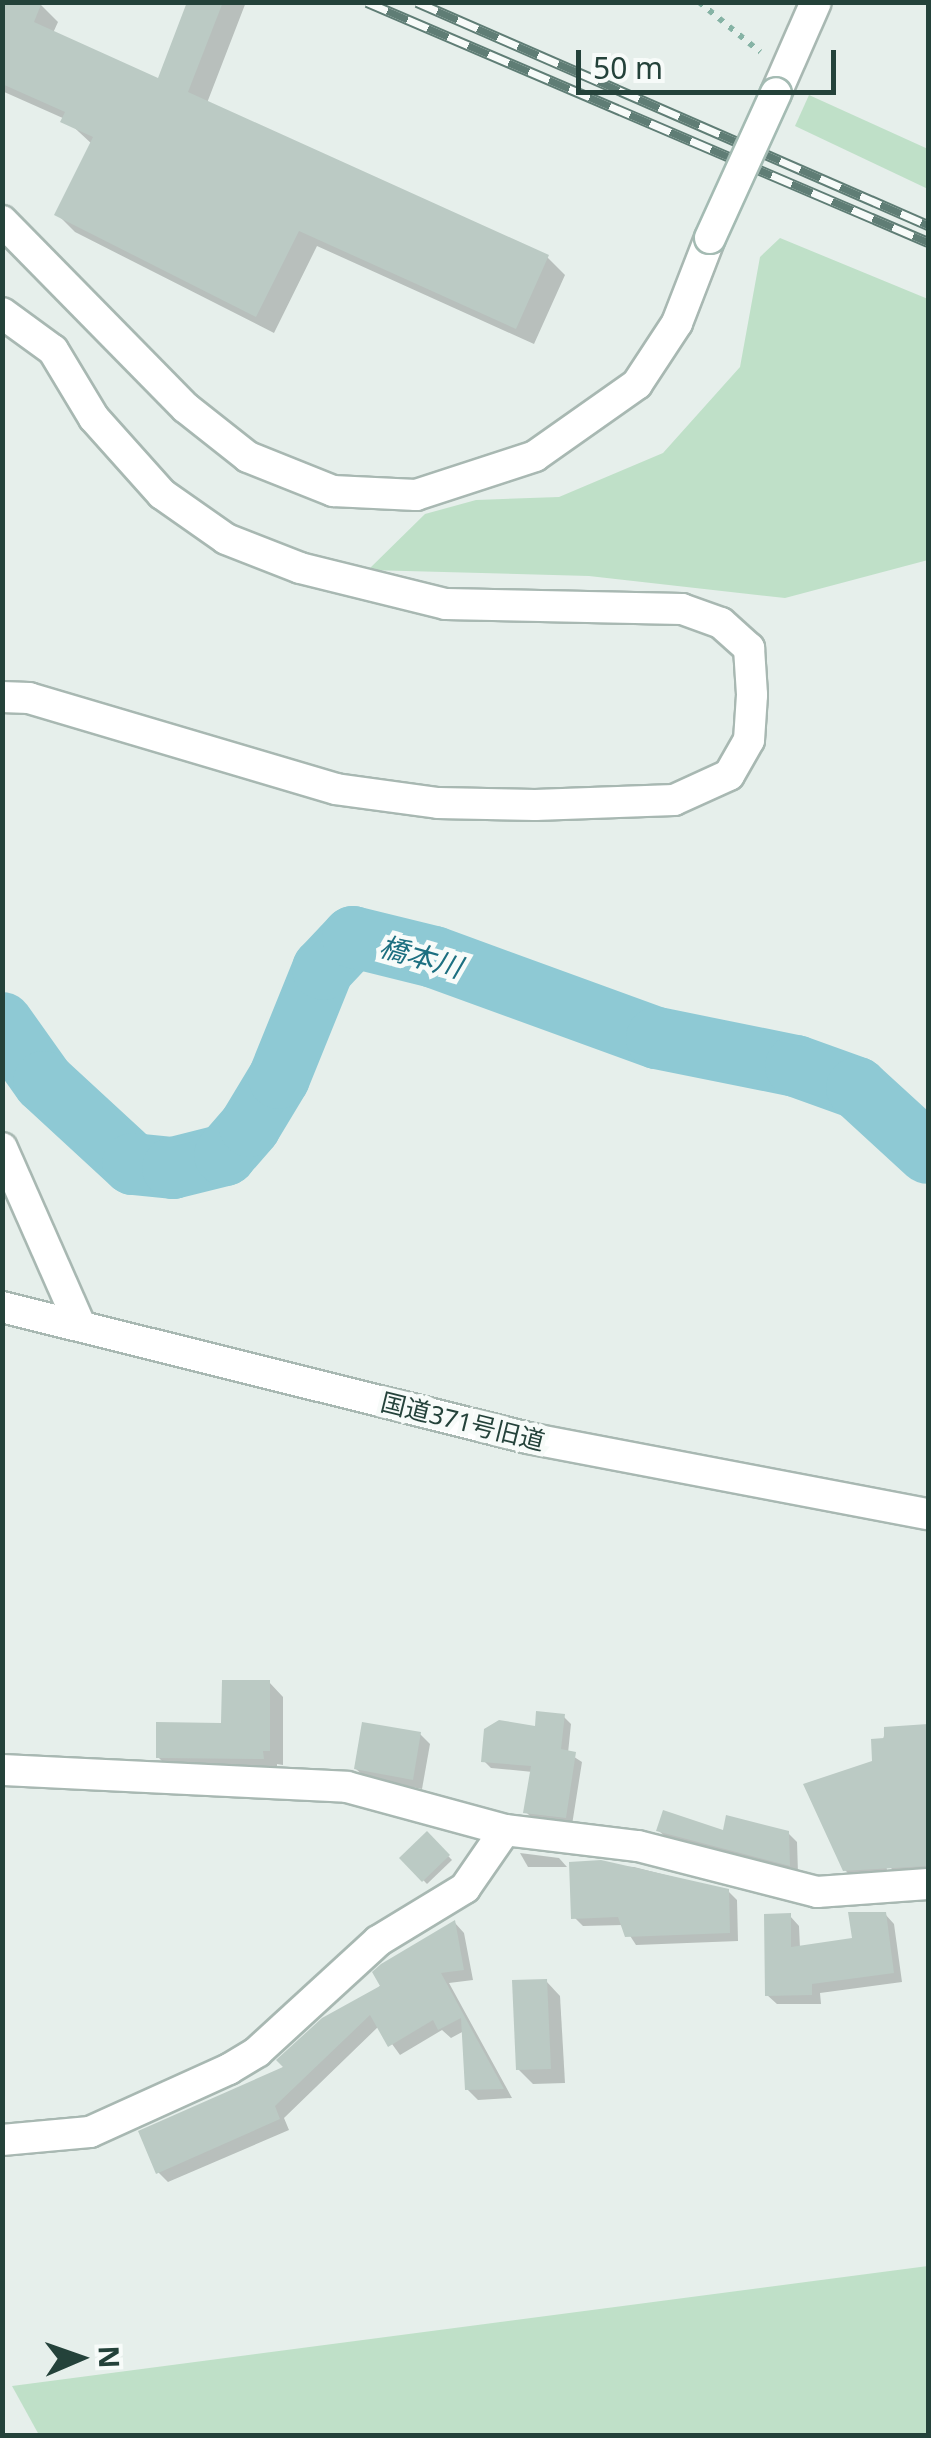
<!DOCTYPE html>
<meta charset="utf-8">
<style>
body{margin:0}
#map{position:relative;width:931px;height:2438px;overflow:hidden;background:#e6efeb;font-family:"Noto Sans","Noto Sans JP",sans-serif}
div>[style]{position:absolute}
[style*='--x']{left:calc(var(--x)*1px);top:calc(var(--y)*1px);width:calc(var(--w)*1px);rotate:calc(var(--a)*1deg)}
.green>*{inset:0;background:#bfe0c8}
.shadow>*{inset:0;background:#0003}
.river>*{height:62px;margin:-31px;padding:0 31px;transform-origin:31px;border-radius:31px;background:#8ec9d4}
.building>*{inset:0;background:#bbcac4}
.path>*{height:6px;margin-top:-3px;transform-origin:0;background:repeating-linear-gradient(90deg,#86b3a5 0 5px,transparent 0 13px)}
.roads{filter:drop-shadow(2px 0 #a8b8b2) drop-shadow(-2px 0 #a8b8b2) drop-shadow(0 2px #a8b8b2) drop-shadow(0 -2px #a8b8b2)}
.street>*{height:30px;margin:-15px;padding:0 15px;transform-origin:15px;border-radius:15px;background:#fff}
.secondary>*{height:30px;margin:-15px;padding:0 15px;transform-origin:15px;border-radius:15px;background:#fff}
.rail>*{height:11px;margin-top:-5.5px;transform-origin:0;background:repeating-linear-gradient(90deg,#f7fbf9 0 22px,#5f7d75 0 44px);box-sizing:border-box;border-block:2px solid #5f7d75}
.bridges{filter:drop-shadow(2px 0 #a4bbb3) drop-shadow(-2px 0 #a4bbb3) drop-shadow(0 2px #a4bbb3) drop-shadow(0 -2px #a4bbb3)}
.secondary-bridge>*{height:30px;margin:-15px;padding:0 15px;transform-origin:15px;border-radius:15px;background:#fff}
span{translate:-50% -50%;white-space:nowrap;text-align:center;line-height:1.15;-webkit-text-stroke:9px #f7fbf9;paint-order:stroke}
.street-label{font-size:25px;color:#24423a}
.water-label{font-size:28px;color:#1c6f80;font-style:italic}
.frame{position:absolute;inset:0;border:5px solid #24423a;pointer-events:none}
.north{position:absolute;left:30px;top:2308px;width:100px;height:100px;-webkit-text-stroke:8px #f7fbf9;paint-order:stroke;rotate:88deg;font-size:28px;font-weight:700;line-height:40px;text-align:center;color:#24423a}
.north::after{content:'';display:block;margin:auto;width:35px;height:45px;background:#24423a;clip-path:polygon(50% 0,100% 100%,50% 72%,0 100%)}
.scale{position:absolute;left:576px;top:50px;width:260px;height:45px;box-sizing:border-box;border:5px solid #24423a;border-top:0;padding-left:12px;font-size:30px;line-height:35px;white-space:nowrap;color:#24423a;-webkit-text-stroke:8px #f7fbf9;paint-order:stroke}
</style>
<div id="map">
<div class="green">
<div style="clip-path:polygon(809px 95px,928px 149px,928px 189px,795px 126px)"></div>
<div style="clip-path:polygon(780px 238px,928px 299px,928px 560px,785px 598px,589px 576px,368px 570px,425px 514px,476px 500px,559px 497px,663px 453px,740px 367px,760px 257px)"></div>
<div style="clip-path:polygon(928px 2266px,928px 2435px,39px 2435px,12px 2386px)"></div>
</div>
<div class="shadow">
<div style="clip-path:polygon(2px 2px,41px 5px,58px 22px,53px 33px,160px 81px,189px 2px,246px 2px,207px 103px,547px 257px,565px 275px,534px 344px,317px 246px,274px 333px,75px 232px,57px 214px,93px 145px,65px 119px,2px 91px)"></div>
<div style="clip-path:polygon(269px 1682px,283px 1697px,283px 1765px,277px 1764px,277px 1772px,173px 1772px,158px 1757px,224px 1725px)"></div>
<div style="clip-path:polygon(564px 1717px,571px 1724px,568px 1753px,582px 1762px,572px 1825px,534px 1820px,526px 1812px,533px 1772px,491px 1768px,484px 1761px)"></div>
<div style="clip-path:polygon(928px 1726px,928px 1875px,900px 1877px,886px 1863px,888px 1878px,855px 1880px,845px 1870px,886px 1729px)"></div>
<div style="clip-path:polygon(420px 1734px,430px 1744px,422px 1789px,366px 1778px,356px 1769px)"></div>
<div style="clip-path:polygon(659px 1831px,788px 1833px,797px 1842px,798px 1873px,668px 1839px)"></div>
<div style="clip-path:polygon(427px 1834px,452px 1860px,427px 1884px,402px 1858px)"></div>
<div style="clip-path:polygon(520px 1853px,559px 1858px,567px 1867px,528px 1867px)"></div>
<div style="clip-path:polygon(572px 1864px,634px 1867px,728px 1891px,737px 1900px,738px 1941px,636px 1945px,623px 1925px,583px 1926px,574px 1917px)"></div>
<div style="clip-path:polygon(885px 1914px,894px 1924px,902px 1982px,820px 1993px,821px 2004px,777px 2004px,767px 1995px,790px 1916px,799px 1926px,800px 1948px,854px 1941px)"></div>
<div style="clip-path:polygon(455px 1923px,464px 1933px,473px 1980px,449px 1983px,512px 2098px,478px 2100px,467px 2089px,464px 2031px,451px 2038px,442px 2030px,400px 2055px,379px 2026px,284px 2118px,289px 2130px,168px 2182px,158px 2172px)"></div>
<div style="clip-path:polygon(546px 1981px,560px 1996px,565px 2083px,533px 2084px,518px 2069px)"></div>
</div>
<div class="river">
<div style="--x:2;--y:1023;--w:72;--a:54.6"></div>
<div style="--x:44;--y:1082;--w:121;--a:42.7"></div>
<div style="--x:133;--y:1164;--w:40;--a:5.7"></div>
<div style="--x:173;--y:1168;--w:54;--a:-14"></div>
<div style="--x:225;--y:1155;--w:38;--a:-49"></div>
<div style="--x:250;--y:1126;--w:56;--a:-58.9"></div>
<div style="--x:279;--y:1078;--w:118;--a:-68"></div>
<div style="--x:323;--y:969;--w:44;--a:-46.8"></div>
<div style="--x:353;--y:937;--w:83;--a:13.9"></div>
<div style="--x:434;--y:957;--w:237;--a:20"></div>
<div style="--x:657;--y:1038;--w:142;--a:11.4"></div>
<div style="--x:796;--y:1066;--w:65;--a:19.8"></div>
<div style="--x:857;--y:1088;--w:96;--a:42.5"></div>
</div>
<div class="building">
<div style="clip-path:polygon(2px 2px,42px 2px,34px 22px,158px 78px,187px 2px,223px 2px,188px 92px,549px 255px,516px 329px,299px 231px,256px 317px,54px 215px,93px 137px,60px 122px,65px 112px,2px 84px)"></div>
<div style="clip-path:polygon(222px 1680px,270px 1680px,270px 1751px,263px 1751px,264px 1759px,156px 1758px,156px 1722px,221px 1723px)"></div>
<div style="clip-path:polygon(536px 1711px,565px 1714px,561px 1749px,576px 1752px,566px 1818px,523px 1813px,531px 1766px,481px 1762px,484px 1729px,499px 1720px,535px 1726px)"></div>
<div style="clip-path:polygon(362px 1722px,421px 1732px,413px 1780px,354px 1769px)"></div>
<div style="clip-path:polygon(928px 1724px,928px 1866px,843px 1871px,803px 1784px,872px 1761px,871px 1739px,884px 1738px,884px 1727px)"></div>
<div style="clip-path:polygon(663px 1810px,723px 1830px,726px 1815px,789px 1831px,790px 1866px,656px 1831px)"></div>
<div style="clip-path:polygon(427px 1831px,450px 1855px,422px 1882px,399px 1858px)"></div>
<div style="clip-path:polygon(601px 1860px,729px 1889px,730px 1933px,625px 1937px,618px 1917px,571px 1919px,569px 1862px)"></div>
<div style="clip-path:polygon(848px 1912px,886px 1912px,894px 1973px,812px 1984px,812px 1995px,765px 1996px,764px 1914px,791px 1913px,791px 1947px,852px 1938px)"></div>
<div style="clip-path:polygon(455px 1920px,464px 1970px,441px 1973px,504px 2089px,465px 2090px,461px 2018px,438px 2030px,433px 2020px,388px 2047px,370px 2015px,275px 2106px,280px 2119px,156px 2174px,138px 2131px,283px 2067px,276px 2060px,322px 2018px,380px 1986px,372px 1972px,381px 1964px)"></div>
<div style="clip-path:polygon(547px 1979px,551px 2069px,516px 2070px,512px 1980px)"></div>
</div>
<div class="path">
<div style="--x:699;--y:2;--w:79;--a:39.3"></div>
</div>
<div class="roads">
<div class="street">
<div style="--x:2;--y:313;--w:63;--a:36"></div>
<div style="--x:53;--y:350;--w:79;--a:58.9"></div>
<div style="--x:94;--y:418;--w:102;--a:48.2"></div>
<div style="--x:162;--y:494;--w:78;--a:35.1"></div>
<div style="--x:226;--y:539;--w:79;--a:21.4"></div>
<div style="--x:300;--y:568;--w:150;--a:13.9"></div>
<div style="--x:446;--y:604;--w:236;--a:1.2"></div>
<div style="--x:682;--y:609;--w:41;--a:19.7"></div>
<div style="--x:721;--y:623;--w:38;--a:42"></div>
<div style="--x:749;--y:648;--w:47;--a:86.3"></div>
<div style="--x:752;--y:695;--w:45;--a:93.8"></div>
<div style="--x:749;--y:740;--w:40;--a:119.7"></div>
<div style="--x:729;--y:775;--w:60;--a:155.6"></div>
<div style="--x:674;--y:800;--w:139;--a:177.9"></div>
<div style="--x:535;--y:805;--w:97;--a:-178.8"></div>
<div style="--x:438;--y:803;--w:103;--a:-172.2"></div>
<div style="--x:336;--y:789;--w:320;--a:-163.5"></div>
<div style="--x:29;--y:698;--w:27;--a:-178"></div>
<div style="--x:2;--y:1148;--w:193;--a:66.2"></div>
<div style="--x:2;--y:1770;--w:345;--a:2.8"></div>
<div style="--x:347;--y:1787;--w:164;--a:15.2"></div>
<div style="--x:505;--y:1830;--w:134;--a:6.9"></div>
<div style="--x:638;--y:1846;--w:185;--a:14.4"></div>
<div style="--x:817;--y:1892;--w:111;--a:-4.1"></div>
<div style="--x:2;--y:2140;--w:88;--a:-5.2"></div>
<div style="--x:90;--y:2132;--w:153;--a:-24.4"></div>
<div style="--x:229;--y:2069;--w:33;--a:-31"></div>
<div style="--x:257;--y:2052;--w:164;--a:-42.5"></div>
<div style="--x:378;--y:1941;--w:102;--a:-31.3"></div>
<div style="--x:465;--y:1888;--w:70;--a:-55.4"></div>
</div>
<div class="secondary">
<div style="--x:776;--y:93;--w:99;--a:-66.3"></div>
<div style="--x:2;--y:221;--w:262;--a:45.5"></div>
<div style="--x:186;--y:408;--w:79;--a:38.3"></div>
<div style="--x:248;--y:457;--w:92;--a:21.8"></div>
<div style="--x:333;--y:491;--w:83;--a:2.8"></div>
<div style="--x:416;--y:495;--w:125;--a:-18.1"></div>
<div style="--x:535;--y:456;--w:125;--a:-35.2"></div>
<div style="--x:637;--y:384;--w:73;--a:-56.7"></div>
<div style="--x:677;--y:323;--w:91;--a:-68.8"></div>
<div style="--x:2;--y:1307;--w:542;--a:13.98"></div>
<div style="--x:528;--y:1438;--w:407;--a:10.8"></div>
</div>
</div>
<div class="rail">
<div style="--x:367;--y:2;--w:610;--a:23.16"></div>
<div style="--x:417;--y:2;--w:558;--a:23.58"></div>
</div>
<div class="bridges">
<div class="secondary-bridge">
<div style="--x:710;--y:238;--w:159;--a:-65.5"></div>
</div>
</div>
<div class="street-label">
<span style="left:463px;top:1421px;rotate:14deg">国道371号旧道</span>
</div>
<div class="water-label">
<span style="left:421px;top:956px;rotate:16deg">橋本川</span>
</div>
<div class="frame"></div>
<div class="north">N</div>
<div class="scale">50 m</div>
</div>
